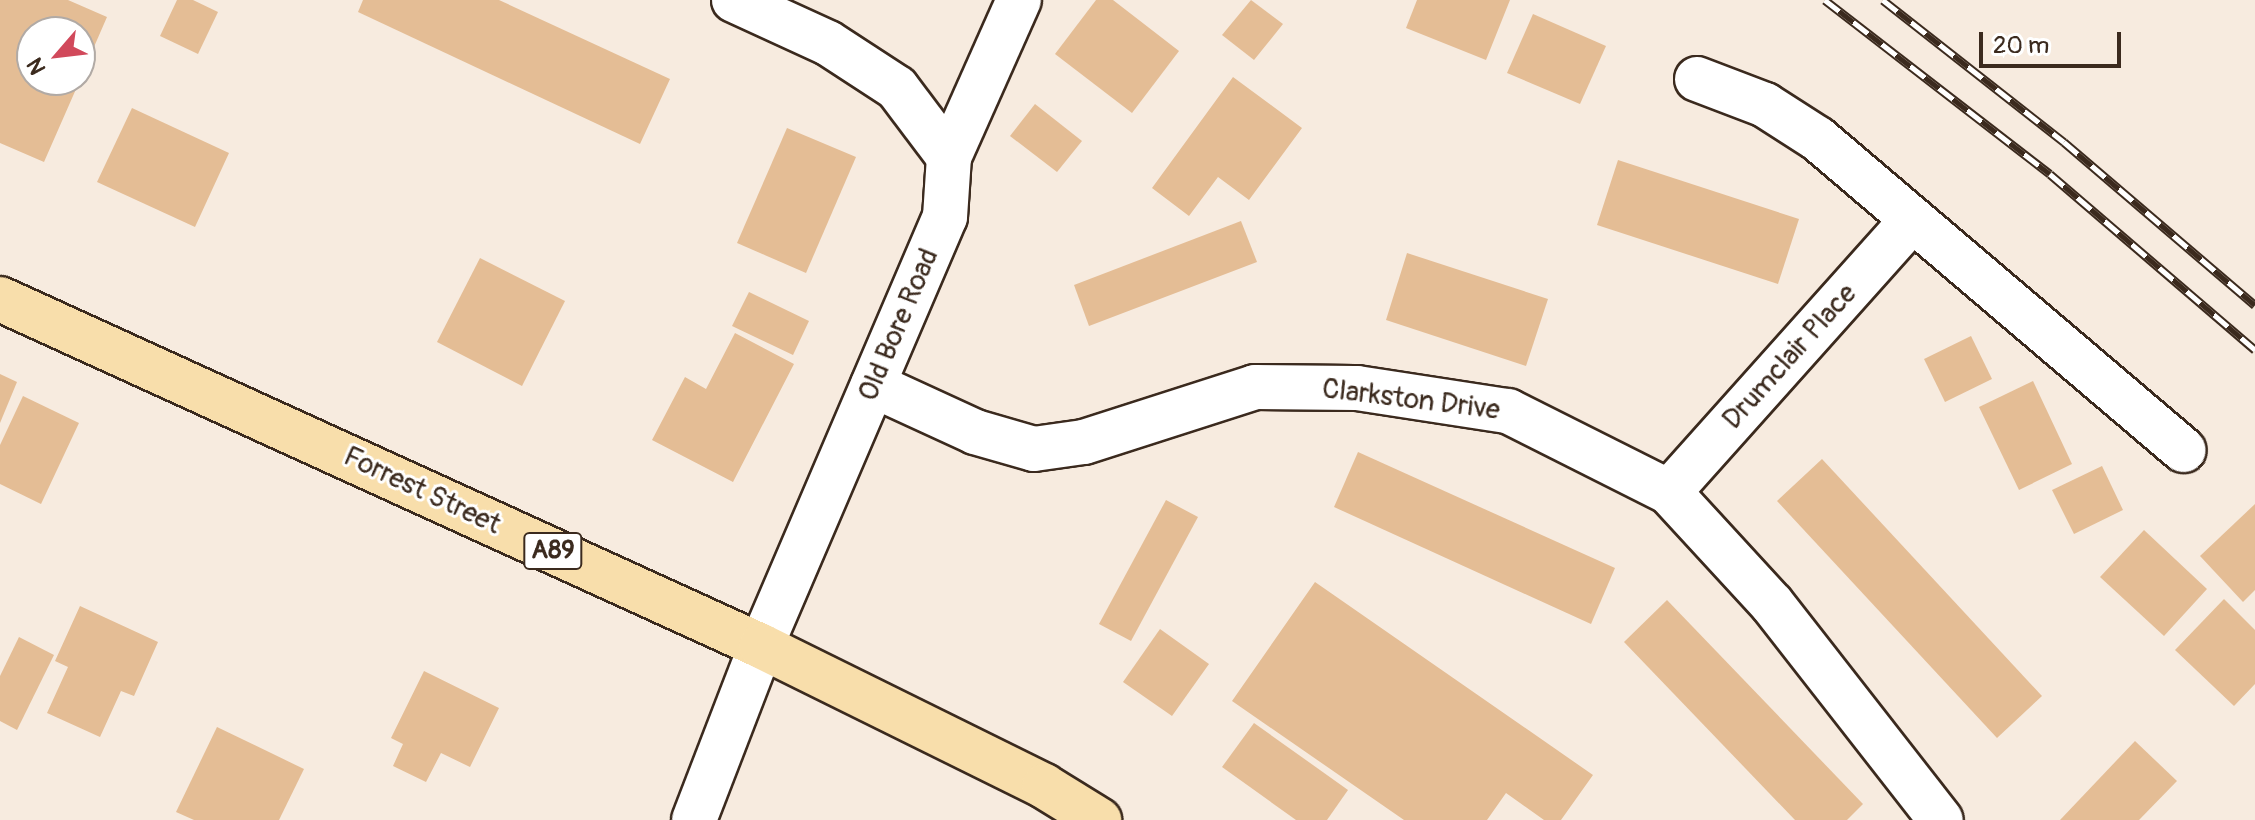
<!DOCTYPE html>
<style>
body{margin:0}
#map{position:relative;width:2255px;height:820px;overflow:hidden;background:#f7ebdf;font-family:Pangolin,sans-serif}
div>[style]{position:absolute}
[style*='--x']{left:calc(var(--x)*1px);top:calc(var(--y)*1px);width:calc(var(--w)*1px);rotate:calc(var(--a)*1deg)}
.building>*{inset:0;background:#e4bd95}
.roads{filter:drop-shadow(2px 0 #3b2a1e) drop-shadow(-2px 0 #3b2a1e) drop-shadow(0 2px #3b2a1e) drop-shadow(0 -2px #3b2a1e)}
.minor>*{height:44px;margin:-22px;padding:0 22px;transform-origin:22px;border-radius:22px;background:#fff}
.primary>*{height:44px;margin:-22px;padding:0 22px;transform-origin:22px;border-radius:22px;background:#f8deab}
.rail>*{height:9px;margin-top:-4.5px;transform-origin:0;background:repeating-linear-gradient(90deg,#fff 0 18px,#3b2a1e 0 36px);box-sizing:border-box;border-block:2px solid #3b2a1e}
span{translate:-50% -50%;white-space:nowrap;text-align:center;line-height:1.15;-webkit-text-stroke:6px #fff;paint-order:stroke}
.shield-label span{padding:2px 6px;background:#fff;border:2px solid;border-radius:6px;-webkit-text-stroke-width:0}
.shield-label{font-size:26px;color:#3b2a1e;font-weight:700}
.street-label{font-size:28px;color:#3b2a1e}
.north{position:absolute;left:16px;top:16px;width:80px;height:80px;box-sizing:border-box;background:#fff;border:2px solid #b1aaa5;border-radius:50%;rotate:242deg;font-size:22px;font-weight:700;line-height:32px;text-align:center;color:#3b2a1e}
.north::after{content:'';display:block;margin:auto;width:28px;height:36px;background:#d1495b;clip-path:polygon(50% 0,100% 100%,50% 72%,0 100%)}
.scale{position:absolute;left:1979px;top:32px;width:142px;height:36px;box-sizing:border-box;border:4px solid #3b2a1e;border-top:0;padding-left:10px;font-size:24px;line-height:28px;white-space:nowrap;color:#3b2a1e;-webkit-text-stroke:6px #fff;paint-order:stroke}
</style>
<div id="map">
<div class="building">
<div style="clip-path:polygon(0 0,68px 0,107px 17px,80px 79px,80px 32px,32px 32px,32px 80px,80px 80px,44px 162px,0 143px)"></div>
<div style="clip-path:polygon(177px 0,193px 0,218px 12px,198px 54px,160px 36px)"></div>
<div style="clip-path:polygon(363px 0,499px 0,670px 79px,640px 144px,358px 12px)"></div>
<div style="clip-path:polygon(1096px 0,1113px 0,1179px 51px,1132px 113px,1055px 54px)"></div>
<div style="clip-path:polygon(1251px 0,1283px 24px,1254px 60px,1222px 35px)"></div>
<div style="clip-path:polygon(1417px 0,1510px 0,1486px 60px,1406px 28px)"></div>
<div style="clip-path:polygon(1533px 14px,1606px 46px,1580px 104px,1507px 73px)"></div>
<div style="clip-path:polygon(1233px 77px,1302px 128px,1249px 200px,1218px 177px,1189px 216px,1152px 188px)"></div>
<div style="clip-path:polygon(1035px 104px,1082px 141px,1057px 172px,1010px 136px)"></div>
<div style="clip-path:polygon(132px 108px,229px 153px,195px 227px,97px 182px)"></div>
<div style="clip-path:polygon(787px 128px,856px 157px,806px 273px,737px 243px)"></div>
<div style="clip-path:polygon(1618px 160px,1799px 219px,1778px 284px,1597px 225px)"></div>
<div style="clip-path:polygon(1241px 221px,1257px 262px,1089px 326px,1074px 285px)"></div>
<div style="clip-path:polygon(1407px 253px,1548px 299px,1526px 366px,1386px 320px)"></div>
<div style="clip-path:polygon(480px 258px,565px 301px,522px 386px,437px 342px)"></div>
<div style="clip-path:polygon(749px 292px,809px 321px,793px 355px,732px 326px)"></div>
<div style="clip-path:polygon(735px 333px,794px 364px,733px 482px,652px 440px,685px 377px,706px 389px)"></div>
<div style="clip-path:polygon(1971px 336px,1992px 379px,1945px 402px,1924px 359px)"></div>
<div style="clip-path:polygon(0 374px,17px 382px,0 423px)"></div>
<div style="clip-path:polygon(2033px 381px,2072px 464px,2019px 490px,1979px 407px)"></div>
<div style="clip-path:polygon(23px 396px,79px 423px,41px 504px,0 484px,0 445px)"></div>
<div style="clip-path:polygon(1358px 452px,1615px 568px,1591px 624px,1334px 507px)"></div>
<div style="clip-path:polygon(1822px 459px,2042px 696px,1997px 738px,1777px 501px)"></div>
<div style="clip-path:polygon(2102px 466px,2123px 510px,2074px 534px,2052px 490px)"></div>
<div style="clip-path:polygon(1166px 500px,1198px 517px,1131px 641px,1099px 624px)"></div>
<div style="clip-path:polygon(2255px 504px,2255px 590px,2243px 602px,2200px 556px)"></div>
<div style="clip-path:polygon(2144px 530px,2207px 589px,2164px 636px,2100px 577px)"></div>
<div style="clip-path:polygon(1315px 582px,1593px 775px,1561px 820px,1544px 820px,1506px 793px,1487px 820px,1404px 820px,1232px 701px)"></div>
<div style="clip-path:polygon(2224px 599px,2255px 630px,2255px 684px,2234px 706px,2175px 650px)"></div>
<div style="clip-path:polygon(1667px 600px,1863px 804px,1847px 820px,1795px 820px,1624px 642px)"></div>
<div style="clip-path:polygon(80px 606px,158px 642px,134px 696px,121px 691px,100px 737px,47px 713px,68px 667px,55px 661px)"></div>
<div style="clip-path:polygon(1160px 629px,1209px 664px,1172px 716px,1123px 682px)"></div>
<div style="clip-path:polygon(19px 637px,54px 655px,17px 730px,0 721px,0 676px)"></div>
<div style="clip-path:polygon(424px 671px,499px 708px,470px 767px,441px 753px,426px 782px,393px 766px,403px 744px,391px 738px)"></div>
<div style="clip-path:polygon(1254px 723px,1348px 790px,1327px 820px,1296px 820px,1222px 767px)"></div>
<div style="clip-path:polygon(217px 727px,304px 769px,279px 820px,194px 820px,176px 812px)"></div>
<div style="clip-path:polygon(2135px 741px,2177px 781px,2139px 820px,2060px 820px)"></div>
</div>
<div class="roads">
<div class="minor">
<div style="--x:734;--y:0;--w:103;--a:24.6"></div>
<div style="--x:828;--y:43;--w:82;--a:33.1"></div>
<div style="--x:897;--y:88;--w:86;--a:53"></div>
<div style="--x:1697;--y:79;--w:73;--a:20.9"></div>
<div style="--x:1765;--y:105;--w:63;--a:32.7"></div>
<div style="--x:1818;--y:139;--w:480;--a:40.4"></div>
<div style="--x:873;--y:385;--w:112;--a:24.7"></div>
<div style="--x:975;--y:432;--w:61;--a:16.1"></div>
<div style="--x:1034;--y:449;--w:50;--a:-8"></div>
<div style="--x:1084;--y:442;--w:180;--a:-17.8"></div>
<div style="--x:1255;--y:387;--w:102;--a:0.6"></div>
<div style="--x:1357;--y:388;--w:153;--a:8.7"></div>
<div style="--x:1508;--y:411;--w:180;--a:26.7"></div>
<div style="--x:1669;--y:492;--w:152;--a:47.4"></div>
<div style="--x:1772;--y:604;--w:274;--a:52"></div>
<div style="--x:1669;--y:492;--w:363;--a:-48.2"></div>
<div style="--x:694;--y:820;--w:186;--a:-68.9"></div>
<div style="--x:761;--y:646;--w:467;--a:-66.8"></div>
<div style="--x:945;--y:217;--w:60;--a:-86.2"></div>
<div style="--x:949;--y:157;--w:172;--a:-66"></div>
</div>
<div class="primary">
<div style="--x:0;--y:299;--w:836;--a:24.51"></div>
<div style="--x:761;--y:646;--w:316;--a:26.3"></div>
<div style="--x:1044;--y:786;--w:65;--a:31.7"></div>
</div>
</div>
<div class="rail">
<div style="--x:1825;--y:0;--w:284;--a:37.7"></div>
<div style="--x:2050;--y:174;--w:270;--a:40.6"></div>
<div style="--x:1883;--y:0;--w:230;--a:38.1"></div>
<div style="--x:2064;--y:142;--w:251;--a:40.5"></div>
</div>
<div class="shield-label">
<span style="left:553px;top:551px">A89</span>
</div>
<div class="street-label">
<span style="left:899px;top:325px;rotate:-67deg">Old Bore Road</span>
<span style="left:1790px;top:357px;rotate:-48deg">Drumclair Place</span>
<span style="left:1411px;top:400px;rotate:7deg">Clarkston Drive</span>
<span style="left:422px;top:491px;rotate:25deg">Forrest Street</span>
</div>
<div class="north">N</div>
<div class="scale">20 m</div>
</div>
